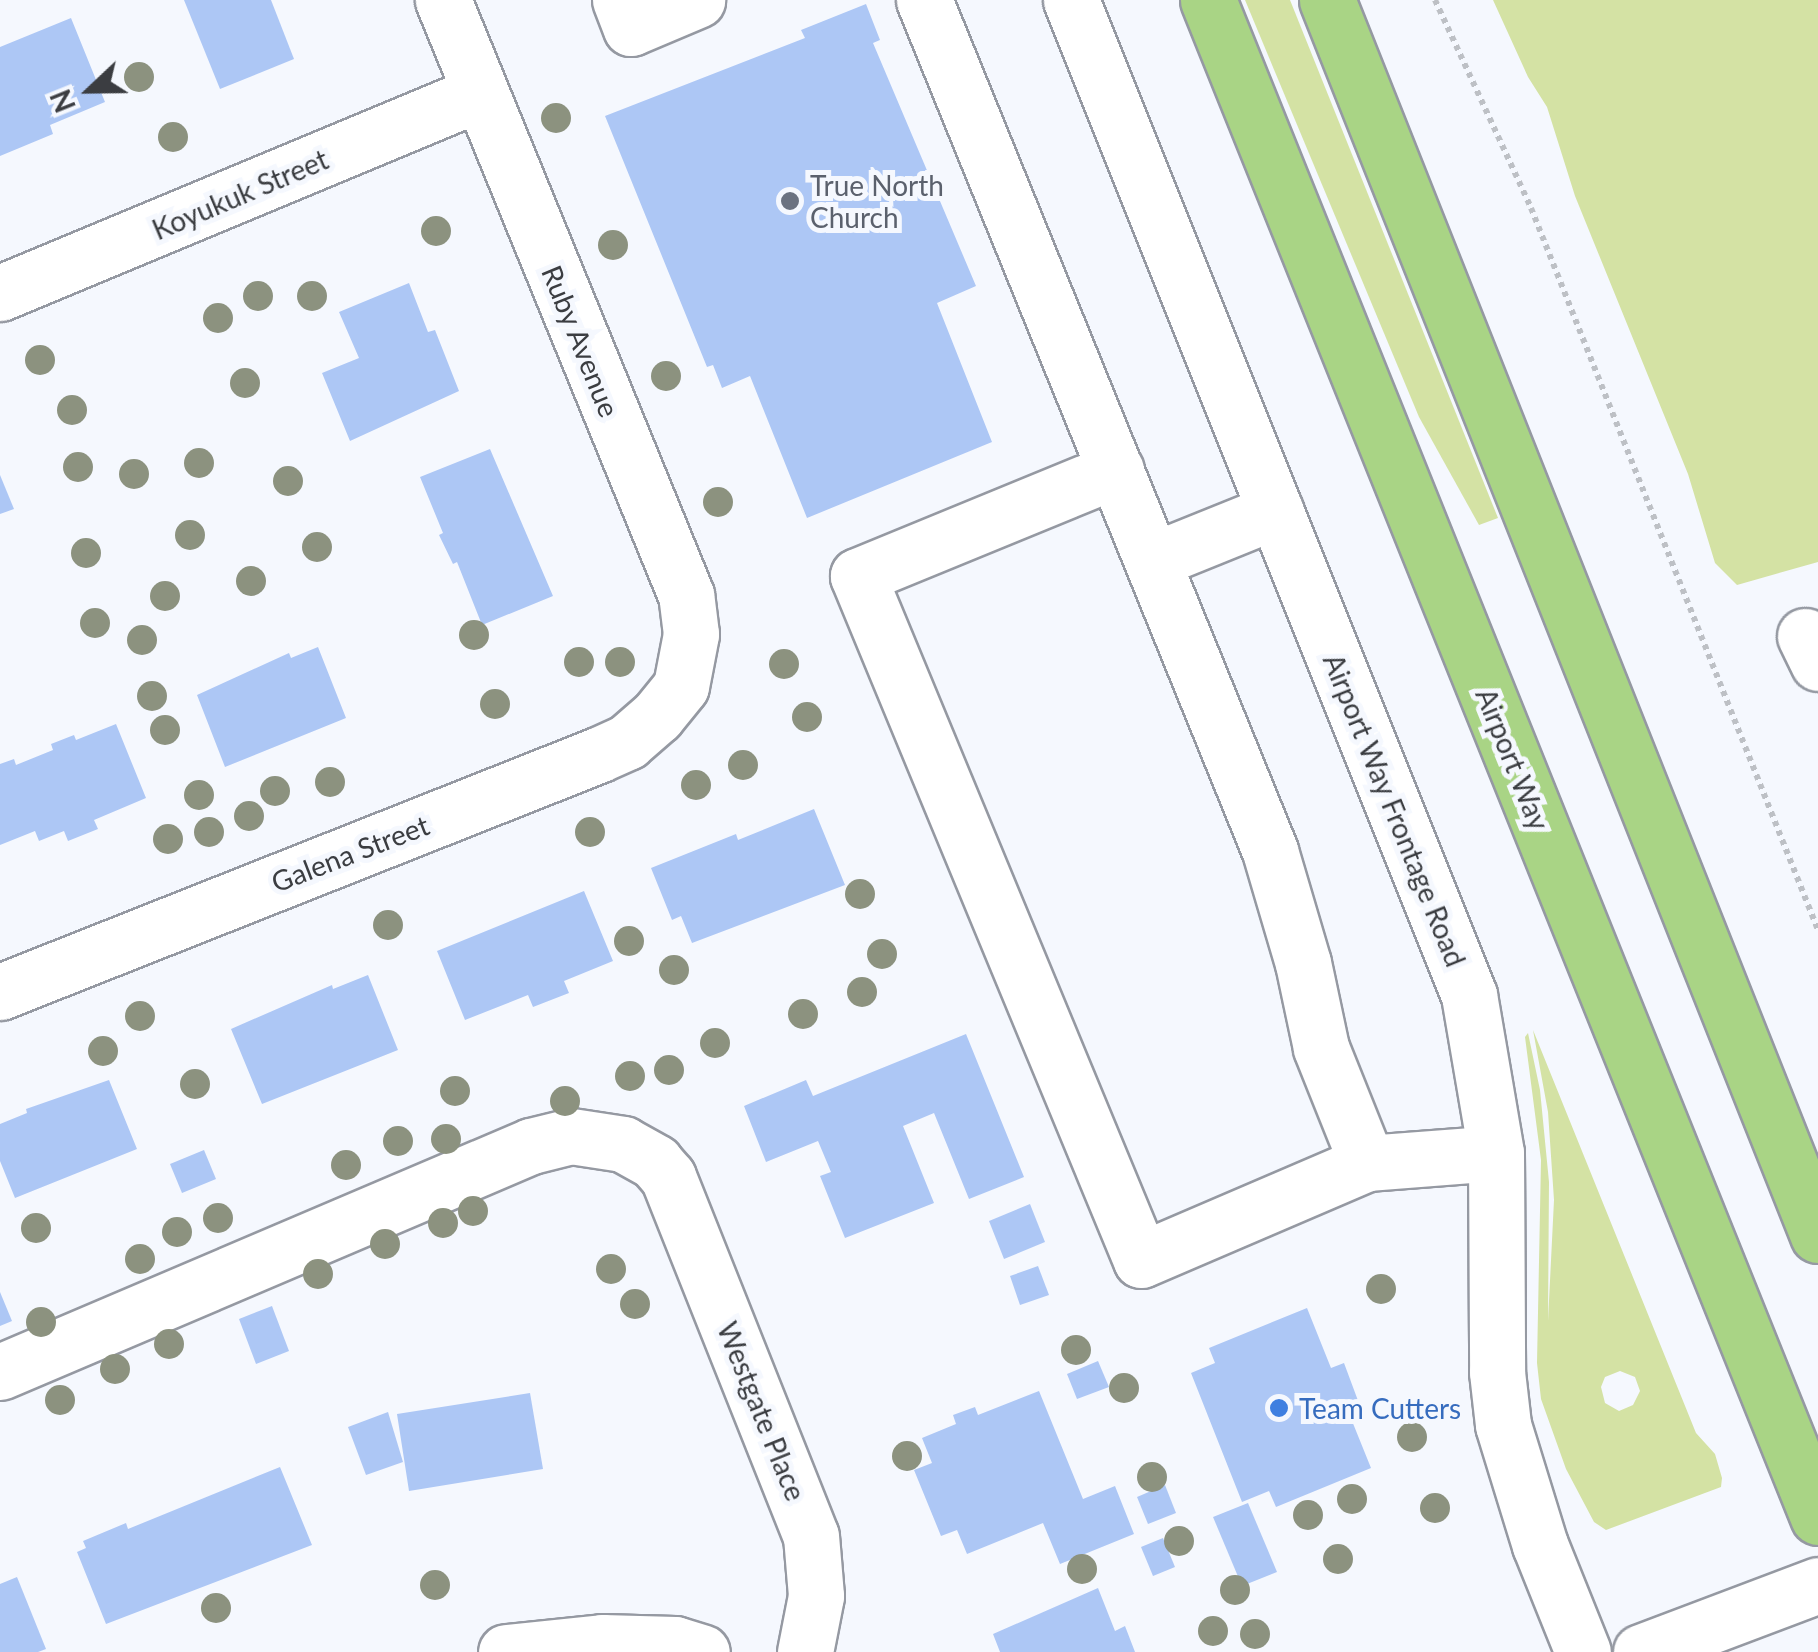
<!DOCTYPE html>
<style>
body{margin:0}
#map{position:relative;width:1818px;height:1652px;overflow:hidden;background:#f5f8fe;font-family:Lato,sans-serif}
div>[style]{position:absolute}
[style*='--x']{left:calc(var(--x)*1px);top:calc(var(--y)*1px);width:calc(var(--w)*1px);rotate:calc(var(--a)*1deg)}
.green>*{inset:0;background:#d4e2a4}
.building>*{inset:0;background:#adc7f5}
.path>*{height:6px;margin-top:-3px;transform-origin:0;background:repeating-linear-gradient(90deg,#bdc0c5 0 5px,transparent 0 10px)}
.roads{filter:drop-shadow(2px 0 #9599a2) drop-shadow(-2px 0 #9599a2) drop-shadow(0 2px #9599a2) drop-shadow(0 -2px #9599a2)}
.minor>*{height:55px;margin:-27.5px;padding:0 27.5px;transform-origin:27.5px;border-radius:27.5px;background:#fff}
.major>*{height:55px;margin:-27.5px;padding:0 27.5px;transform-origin:27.5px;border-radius:27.5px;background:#a9d485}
.trees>*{width:30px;height:30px;margin:-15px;border-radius:50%;background:#8c927f}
.dots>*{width:28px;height:28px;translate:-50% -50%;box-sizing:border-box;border:5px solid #f5f8fe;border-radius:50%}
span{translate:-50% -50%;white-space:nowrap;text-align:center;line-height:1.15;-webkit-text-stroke:10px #f5f8fe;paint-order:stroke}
.worship-label{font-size:28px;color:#5b616d}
.left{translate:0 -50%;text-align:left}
.street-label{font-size:28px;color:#3b3d41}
.shop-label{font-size:28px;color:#366cbe}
.north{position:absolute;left:40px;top:40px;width:100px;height:100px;-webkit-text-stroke:8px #f5f8fe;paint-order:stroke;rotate:248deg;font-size:28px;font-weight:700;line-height:40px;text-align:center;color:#3b3d41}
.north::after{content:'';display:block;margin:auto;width:35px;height:45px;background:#3b3d41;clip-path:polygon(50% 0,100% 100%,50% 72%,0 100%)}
</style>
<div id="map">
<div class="green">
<div style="clip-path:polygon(1245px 0,1290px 0,1498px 518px,1479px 525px,1419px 417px)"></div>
<div style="clip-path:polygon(1493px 0,1818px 0,1818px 562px,1737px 585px,1715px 563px,1688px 474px,1575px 196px,1547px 107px,1528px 77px)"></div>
<div style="clip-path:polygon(evenodd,1533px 1030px,1696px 1433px,1715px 1454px,1722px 1478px,1721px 1487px,1606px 1530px,1594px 1522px,1566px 1469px,1541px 1399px,1537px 1363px,1541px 1160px,1525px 1037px,1528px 1033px,1540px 1090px,1549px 1182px,1548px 1321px,1554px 1200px,1548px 1112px,1533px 1030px,1620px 1371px,1635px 1377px,1640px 1391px,1633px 1405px,1619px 1411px,1605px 1403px,1601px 1387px,1605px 1377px,1620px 1371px)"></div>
</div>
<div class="building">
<div style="clip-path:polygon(184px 0,271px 0,294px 59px,220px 89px)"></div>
<div style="clip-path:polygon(866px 4px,880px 40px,873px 43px,976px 286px,937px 303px,992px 442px,807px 518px,750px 376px,722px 388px,713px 365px,707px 367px,605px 116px,805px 38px,801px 30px)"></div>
<div style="clip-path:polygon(71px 18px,105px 102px,50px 125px,53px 134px,0 156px,0 47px)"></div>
<div style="clip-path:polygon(409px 283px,428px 332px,435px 330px,459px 391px,350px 441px,322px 373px,359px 358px,339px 312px)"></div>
<div style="clip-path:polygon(490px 449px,553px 596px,482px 625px,457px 562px,453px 564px,439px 535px,443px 533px,420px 477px)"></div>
<div style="clip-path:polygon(0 475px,14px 509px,0 514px)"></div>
<div style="clip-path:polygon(318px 647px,346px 718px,225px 767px,197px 695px,289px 653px,291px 658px)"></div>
<div style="clip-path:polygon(116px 724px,146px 798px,94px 820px,98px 829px,68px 841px,64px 831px,39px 841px,35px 831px,0 845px,0 764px,14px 759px,16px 765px,53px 750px,51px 744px,74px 735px,76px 740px)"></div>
<div style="clip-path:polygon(814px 809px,845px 885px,692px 943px,681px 916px,672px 920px,651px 868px,736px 834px,738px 840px)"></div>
<div style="clip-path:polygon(584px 891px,613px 961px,564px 981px,569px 993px,533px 1007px,528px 995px,465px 1020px,437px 951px)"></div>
<div style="clip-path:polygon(368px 975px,398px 1050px,262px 1104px,231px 1029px,332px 985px,333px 989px)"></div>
<div style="clip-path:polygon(966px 1034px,1024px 1177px,969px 1199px,934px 1113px,903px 1126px,934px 1203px,845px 1238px,820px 1176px,831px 1172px,818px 1141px,766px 1162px,744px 1106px,806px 1080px,813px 1096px)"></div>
<div style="clip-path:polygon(109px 1080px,137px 1149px,15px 1198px,0 1161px,0 1124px,27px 1113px,26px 1109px)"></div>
<div style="clip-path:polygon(204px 1150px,216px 1179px,182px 1193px,170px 1164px)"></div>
<div style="clip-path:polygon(1030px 1204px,1045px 1242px,1004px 1259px,989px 1221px)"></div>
<div style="clip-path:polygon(1038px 1266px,1049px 1295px,1020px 1305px,1010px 1276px)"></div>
<div style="clip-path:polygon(0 1292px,12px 1321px,0 1326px)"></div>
<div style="clip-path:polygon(272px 1306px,289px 1351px,256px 1364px,239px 1319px)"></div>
<div style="clip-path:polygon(1307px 1308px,1331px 1368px,1344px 1363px,1360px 1406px,1348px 1411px,1371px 1468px,1276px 1507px,1269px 1491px,1242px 1502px,1191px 1373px,1215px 1363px,1209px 1348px)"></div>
<div style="clip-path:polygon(1098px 1361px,1109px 1387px,1077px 1399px,1067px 1374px)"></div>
<div style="clip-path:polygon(1039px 1391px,1083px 1499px,1115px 1486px,1134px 1534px,1060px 1564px,1043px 1523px,967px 1554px,957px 1530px,941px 1536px,914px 1470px,932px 1463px,922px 1438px,956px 1424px,953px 1415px,975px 1407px,978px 1415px)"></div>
<div style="clip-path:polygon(530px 1393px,543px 1469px,409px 1491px,397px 1414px)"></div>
<div style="clip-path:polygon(388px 1412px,403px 1462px,366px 1475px,348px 1427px)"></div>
<div style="clip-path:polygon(280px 1467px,312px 1545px,106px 1624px,77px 1552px,86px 1548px,83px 1541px,126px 1523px,128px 1529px)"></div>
<div style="clip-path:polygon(1165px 1485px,1176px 1513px,1148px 1524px,1137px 1497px)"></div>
<div style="clip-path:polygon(1248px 1503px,1277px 1572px,1242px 1586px,1213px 1517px)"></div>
<div style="clip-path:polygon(1163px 1538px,1175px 1567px,1153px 1576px,1141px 1547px)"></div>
<div style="clip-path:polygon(17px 1577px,46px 1649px,38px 1652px,0 1652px,0 1584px)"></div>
<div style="clip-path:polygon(1098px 1588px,1115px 1631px,1125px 1626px,1135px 1652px,1000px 1652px,993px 1634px)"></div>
</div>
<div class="path">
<div style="--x:1435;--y:0;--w:229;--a:65.2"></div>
<div style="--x:1531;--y:208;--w:777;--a:68.32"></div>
</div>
<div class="roads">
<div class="minor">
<div style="--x:620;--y:0;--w:30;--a:69"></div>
<div style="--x:631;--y:28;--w:72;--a:-23"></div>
<div style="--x:924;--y:0;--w:919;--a:67.87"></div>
<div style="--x:1270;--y:851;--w:117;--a:73.6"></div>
<div style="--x:1303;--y:963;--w:87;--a:78"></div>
<div style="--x:1321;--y:1048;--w:124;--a:68.2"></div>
<div style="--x:1071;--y:0;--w:1072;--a:68.2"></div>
<div style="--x:1469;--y:995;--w:160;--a:80.3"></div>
<div style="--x:1496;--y:1153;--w:219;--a:89.7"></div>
<div style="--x:1497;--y:1372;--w:53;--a:83.5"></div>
<div style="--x:1503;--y:1425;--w:126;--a:72.9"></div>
<div style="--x:1540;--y:1545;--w:115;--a:68.1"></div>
<div style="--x:0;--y:293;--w:520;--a:-22.62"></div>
<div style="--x:1116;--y:470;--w:279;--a:157.7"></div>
<div style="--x:858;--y:576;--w:740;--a:67.52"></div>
<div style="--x:1141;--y:1260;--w:246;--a:-23.2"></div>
<div style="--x:1367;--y:1163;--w:129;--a:-4.4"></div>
<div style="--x:1154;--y:560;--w:131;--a:-22"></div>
<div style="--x:1805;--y:636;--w:30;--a:64"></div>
<div style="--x:0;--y:992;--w:643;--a:-21.62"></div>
<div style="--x:598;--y:755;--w:32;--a:-24"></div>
<div style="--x:627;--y:742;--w:40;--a:-41"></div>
<div style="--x:657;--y:716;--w:38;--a:-51"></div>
<div style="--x:681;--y:686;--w:53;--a:-79.1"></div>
<div style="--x:691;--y:634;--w:39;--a:-97"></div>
<div style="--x:686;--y:595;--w:643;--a:-112.22"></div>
<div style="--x:0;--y:1372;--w:577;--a:-23.06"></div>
<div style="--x:531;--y:1146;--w:41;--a:-14"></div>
<div style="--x:571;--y:1136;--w:53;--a:8.7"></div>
<div style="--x:623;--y:1144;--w:37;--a:29"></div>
<div style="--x:655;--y:1162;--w:20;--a:49"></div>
<div style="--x:668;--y:1177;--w:386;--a:68.3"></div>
<div style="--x:811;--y:1536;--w:60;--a:85.2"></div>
<div style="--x:816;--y:1596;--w:57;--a:101.1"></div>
<div style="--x:506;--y:1652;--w:97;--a:-5.9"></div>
<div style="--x:602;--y:1642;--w:73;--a:1.6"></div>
<div style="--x:675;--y:1644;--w:28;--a:17"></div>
<div style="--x:1641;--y:1652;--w:189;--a:-20.7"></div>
</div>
<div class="major">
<div style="--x:1208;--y:0;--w:1635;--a:68.09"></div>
<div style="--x:1327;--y:0;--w:1329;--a:68.32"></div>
</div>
</div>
<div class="trees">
<div style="left:139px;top:77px"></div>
<div style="left:556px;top:118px"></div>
<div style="left:173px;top:137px"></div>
<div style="left:436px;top:231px"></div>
<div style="left:613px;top:245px"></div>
<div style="left:258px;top:296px"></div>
<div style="left:312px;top:296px"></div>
<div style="left:218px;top:318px"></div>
<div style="left:40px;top:360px"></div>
<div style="left:666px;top:376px"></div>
<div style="left:245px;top:383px"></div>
<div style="left:72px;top:410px"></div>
<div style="left:199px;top:463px"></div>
<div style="left:78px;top:467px"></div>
<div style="left:134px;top:474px"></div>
<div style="left:288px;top:481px"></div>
<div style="left:718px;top:502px"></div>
<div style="left:190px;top:535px"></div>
<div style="left:317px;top:547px"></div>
<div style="left:86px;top:553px"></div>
<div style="left:251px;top:581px"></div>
<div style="left:165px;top:596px"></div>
<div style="left:95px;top:623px"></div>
<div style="left:474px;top:635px"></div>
<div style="left:142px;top:640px"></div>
<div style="left:579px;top:662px"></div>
<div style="left:620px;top:662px"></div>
<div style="left:784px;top:664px"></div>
<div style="left:152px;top:696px"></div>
<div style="left:495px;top:704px"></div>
<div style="left:807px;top:717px"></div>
<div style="left:165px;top:730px"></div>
<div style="left:743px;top:765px"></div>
<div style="left:330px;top:782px"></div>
<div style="left:696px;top:785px"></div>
<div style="left:275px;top:791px"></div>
<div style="left:199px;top:795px"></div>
<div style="left:249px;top:816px"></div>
<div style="left:209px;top:832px"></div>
<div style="left:590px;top:832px"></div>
<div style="left:168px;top:839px"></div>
<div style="left:860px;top:894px"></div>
<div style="left:388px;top:925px"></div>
<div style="left:629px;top:941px"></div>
<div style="left:882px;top:954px"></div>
<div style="left:674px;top:970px"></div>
<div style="left:862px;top:992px"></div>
<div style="left:803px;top:1014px"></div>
<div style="left:140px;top:1016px"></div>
<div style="left:715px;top:1043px"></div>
<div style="left:103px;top:1051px"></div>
<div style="left:669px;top:1070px"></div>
<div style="left:630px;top:1076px"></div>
<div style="left:195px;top:1084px"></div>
<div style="left:455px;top:1091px"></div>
<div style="left:565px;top:1101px"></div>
<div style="left:446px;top:1139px"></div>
<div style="left:398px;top:1141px"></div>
<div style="left:346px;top:1165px"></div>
<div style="left:473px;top:1211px"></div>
<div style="left:218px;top:1218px"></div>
<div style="left:443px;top:1223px"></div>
<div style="left:36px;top:1228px"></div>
<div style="left:177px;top:1232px"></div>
<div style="left:385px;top:1244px"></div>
<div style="left:140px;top:1259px"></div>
<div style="left:611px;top:1269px"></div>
<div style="left:318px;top:1274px"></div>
<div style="left:1381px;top:1289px"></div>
<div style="left:635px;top:1304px"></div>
<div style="left:41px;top:1322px"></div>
<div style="left:169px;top:1344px"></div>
<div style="left:1076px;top:1350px"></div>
<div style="left:115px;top:1369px"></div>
<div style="left:1124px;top:1388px"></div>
<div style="left:60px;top:1400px"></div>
<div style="left:1412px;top:1437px"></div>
<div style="left:907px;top:1456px"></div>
<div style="left:1152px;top:1477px"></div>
<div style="left:1352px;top:1499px"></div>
<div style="left:1435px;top:1508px"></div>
<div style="left:1308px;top:1515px"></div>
<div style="left:1179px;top:1541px"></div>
<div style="left:1338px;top:1559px"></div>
<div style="left:1082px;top:1569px"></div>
<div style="left:435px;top:1585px"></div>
<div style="left:1235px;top:1590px"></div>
<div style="left:216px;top:1608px"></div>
<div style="left:1213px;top:1631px"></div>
<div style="left:1255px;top:1634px"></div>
</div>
<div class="dots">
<div style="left:790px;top:201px;background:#6b7280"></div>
<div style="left:1279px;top:1408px;background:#3f7fe0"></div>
</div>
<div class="worship-label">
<span class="left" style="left:810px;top:201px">True North<br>Church</span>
</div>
<div class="street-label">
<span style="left:240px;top:194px;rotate:-23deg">Koyukuk Street</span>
<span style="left:581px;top:341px;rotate:68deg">Ruby Avenue</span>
<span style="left:1513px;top:759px;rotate:68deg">Airport Way</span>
<span style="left:1395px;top:810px;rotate:68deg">Airport Way Frontage Road</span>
<span style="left:350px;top:853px;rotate:-21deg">Galena Street</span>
<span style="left:762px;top:1411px;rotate:68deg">Westgate Place</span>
</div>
<div class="shop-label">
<span class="left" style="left:1299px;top:1408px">Team Cutters</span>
</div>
<div class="north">N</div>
</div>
